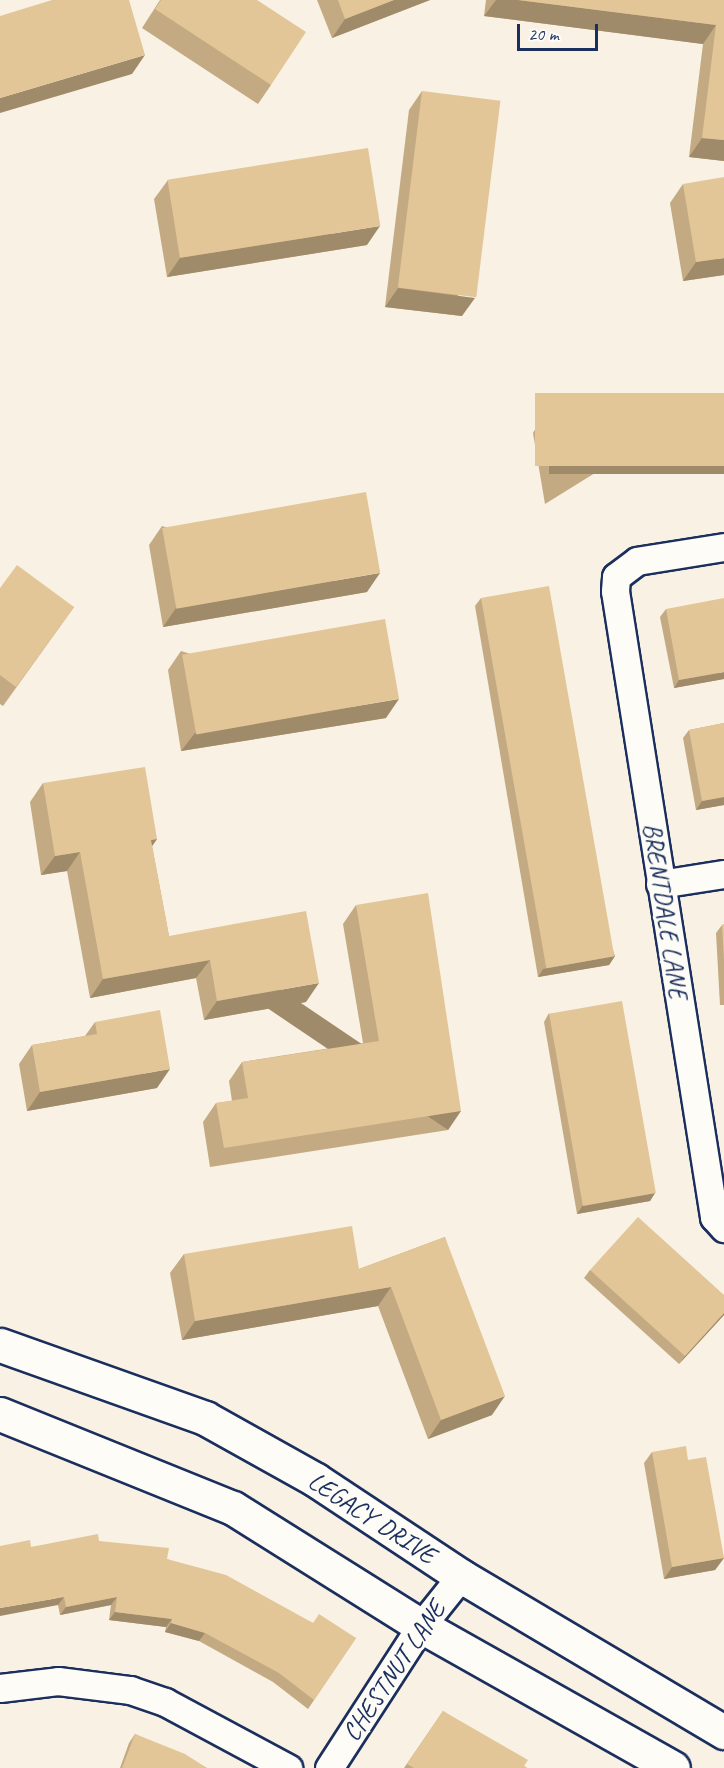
<!DOCTYPE html>
<style>
body{margin:0}
#map{position:relative;width:724px;height:1768px;overflow:hidden;background:#f8f1e4;font-family:Caveat,sans-serif}
div>[style]{position:absolute}
.roads{filter:drop-shadow(2px 0 #1b2f5e) drop-shadow(-2px 0 #1b2f5e) drop-shadow(0 2px #1b2f5e) drop-shadow(0 -2px #1b2f5e)}
.minor>*{height:27px;margin:-13.5px;padding:0 13.5px;transform-origin:13.5px;border-radius:13.5px;background:#fdfcf7}
.major>*{height:33px;margin:-16.5px;padding:0 16.5px;transform-origin:16.5px;border-radius:16.5px;background:#fdfcf7}
.wall>*{inset:0;background:#c3aa82}
.shaded-wall>*{inset:0;background:#9f8b6a;transform-origin:0 0}
.building>*{inset:0;background:#e3c697;transform-origin:0 0}
span{translate:-50% -50%;white-space:nowrap;text-align:center;line-height:1.15;-webkit-text-stroke:6px #fdfcf7;paint-order:stroke}
.street-label{font-size:26px;color:#1b2f5e}
.scale{position:absolute;left:517px;top:24px;width:81px;height:27px;box-sizing:border-box;border:3px solid #1b2f5e;border-top:0;padding-left:8px;font-size:18px;line-height:21px;white-space:nowrap;color:#1b2f5e;-webkit-text-stroke:4px #fdfcf7;paint-order:stroke}
</style>
<div id="map">
<div class="roads">
<div class="minor">
<div style="left:724px;top:547px;width:88px;rotate:170.9deg"></div>
<div style="left:637px;top:561px;width:26px;rotate:143deg"></div>
<div style="left:616px;top:577px;width:14px;rotate:94deg"></div>
<div style="left:615px;top:591px;width:634px;rotate:81.01deg"></div>
<div style="left:714px;top:1217px;width:15px;rotate:48deg"></div>
<div style="left:660px;top:884px;width:65px;rotate:-8.9deg"></div>
<div style="left:0;top:1688px;width:58px;rotate:-6.9deg"></div>
<div style="left:58px;top:1681px;width:73px;rotate:7.1deg"></div>
<div style="left:130px;top:1690px;width:37px;rotate:19deg"></div>
<div style="left:165px;top:1702px;width:140px;rotate:28.2deg"></div>
<div style="left:329px;top:1768px;width:169px;rotate:-57.1deg"></div>
<div style="left:421px;top:1626px;width:64px;rotate:-51.3deg"></div>
</div>
<div class="major">
<div style="left:0;top:1345px;width:218px;rotate:19.6deg"></div>
<div style="left:205px;top:1418px;width:127px;rotate:29.2deg"></div>
<div style="left:316px;top:1480px;width:174px;rotate:33.5deg"></div>
<div style="left:461px;top:1576px;width:306px;rotate:30.7deg"></div>
<div style="left:0;top:1414px;width:251px;rotate:22deg"></div>
<div style="left:233px;top:1508px;width:222px;rotate:32.1deg"></div>
<div style="left:421px;top:1626px;width:289px;rotate:29.4deg"></div>
</div>
</div>
<div class="wall">
<div style="clip-path:polygon(160px 0,257px 0,271px 85px,258px 104px,142px 28px)"></div>
<div style="clip-path:polygon(317px 0,430px 0,332px 38px)"></div>
<div style="clip-path:polygon(486px 0,724px 0,724px 161px,689px 157px,703px 44px,484px 16px)"></div>
<div style="clip-path:polygon(422px 91px,462px 316px,385px 307px,409px 110px)"></div>
<div style="clip-path:polygon(168px 180px,367px 245px,167px 277px,154px 199px)"></div>
<div style="clip-path:polygon(683px 184px,724px 275px,683px 281px,670px 203px)"></div>
<div style="clip-path:polygon(724px 393px,545px 504px,533px 433px,538px 424px)"></div>
<div style="clip-path:polygon(162px 526px,367px 592px,163px 627px,149px 545px)"></div>
<div style="clip-path:polygon(0 588px,74px 607px,3px 706px,0 704px)"></div>
<div style="clip-path:polygon(481px 598px,615px 956px,609px 965px,538px 977px,475px 606px)"></div>
<div style="clip-path:polygon(666px 609px,724px 679px,674px 688px,660px 617px)"></div>
<div style="clip-path:polygon(181px 651px,386px 718px,181px 751px,168px 670px)"></div>
<div style="clip-path:polygon(724px 723px,724px 805px,696px 810px,683px 738px,689px 730px)"></div>
<div style="clip-path:polygon(43px 783px,157px 839px,152px 846px,169px 936px,306px 1002px,204px 1020px,196px 978px,90px 998px,67px 871px,41px 875px,30px 802px)"></div>
<div style="clip-path:polygon(356px 905px,448px 1130px,210px 1167px,203px 1122px,216px 1103px,232px 1101px,229px 1081px,242px 1062px,363px 1043px,343px 924px)"></div>
<div style="clip-path:polygon(724px 924px,724px 1005px,720px 1005px,716px 933px,722px 925px)"></div>
<div style="clip-path:polygon(549px 1013px,655px 1193px,650px 1201px,577px 1214px,544px 1022px)"></div>
<div style="clip-path:polygon(95px 1022px,157px 1088px,27px 1111px,19px 1064px,32px 1045px,85px 1036px)"></div>
<div style="clip-path:polygon(445px 1237px,492px 1415px,428px 1439px,378px 1306px,182px 1340px,170px 1273px,184px 1254px,359px 1269px)"></div>
<div style="clip-path:polygon(590px 1270px,724px 1295px,724px 1315px,679px 1364px,584px 1278px)"></div>
<div style="clip-path:polygon(652px 1452px,688px 1460px,724px 1558px,715px 1570px,664px 1579px,644px 1463px)"></div>
<div style="clip-path:polygon(99px 1541px,167px 1559px,313px 1623px,356px 1638px,308px 1709px,273px 1682px,199px 1641px,165px 1632px,166px 1627px,109px 1620px,111px 1605px,60px 1615px,58px 1605px,31px 1547px)"></div>
<div style="clip-path:polygon(443px 1711px,524px 1766px,527px 1768px,404px 1768px)"></div>
<div style="clip-path:polygon(135px 1734px,207px 1768px,120px 1768px,129px 1743px)"></div>
</div>
<div class="shaded-wall">
<div style="clip-path:polygon(394px 0,430px 0,332px 38px,345px 19px)"></div>
<div style="clip-path:polygon(496px 0,518px 0,716px 25px,703px 44px,484px 16px)"></div>
<div style="clip-path:polygon(145px 55px,132px 74px,0 113px,0 98px)"></div>
<div style="clip-path:polygon(702px 138px,724px 140px,724px 161px,689px 157px)"></div>
<div style="clip-path:polygon(380px 226px,367px 245px,167px 277px,180px 258px)"></div>
<div style="clip-path:polygon(724px 258px,724px 275px,683px 281px,696px 262px)"></div>
<div style="clip-path:polygon(398px 288px,475px 298px,462px 316px,385px 307px)"></div>
<div style="left:724px;top:466px;width:8px;height:175px;rotate:90deg"></div>
<div style="clip-path:polygon(380px 573px,367px 592px,163px 627px,176px 608px)"></div>
<div style="clip-path:polygon(724px 672px,724px 679px,674px 688px,679px 680px)"></div>
<div style="clip-path:polygon(399px 699px,386px 718px,181px 751px,195px 733px)"></div>
<div style="clip-path:polygon(724px 797px,724px 805px,696px 810px,702px 801px)"></div>
<div style="clip-path:polygon(157px 839px,144px 858px,151px 840px)"></div>
<div style="clip-path:polygon(80px 852px,67px 871px,41px 875px,55px 856px)"></div>
<div style="clip-path:polygon(615px 956px,609px 965px,538px 977px,543px 969px)"></div>
<div style="clip-path:polygon(210px 960px,196px 978px,90px 998px,103px 979px)"></div>
<div style="clip-path:polygon(319px 983px,306px 1002px,204px 1020px,217px 1001px)"></div>
<div style="clip-path:polygon(170px 1069px,157px 1088px,27px 1111px,40px 1092px)"></div>
<div style="left:461px;top:1111px;width:23px;height:240px;rotate:124deg"></div>
<div style="clip-path:polygon(655px 1193px,650px 1201px,577px 1214px,583px 1205px)"></div>
<div style="clip-path:polygon(391px 1287px,378px 1306px,182px 1340px,195px 1321px)"></div>
<div style="clip-path:polygon(724px 1313px,724px 1315px,679px 1364px,685px 1356px)"></div>
<div style="clip-path:polygon(505px 1396px,492px 1415px,428px 1439px,441px 1420px)"></div>
<div style="clip-path:polygon(724px 1558px,715px 1570px,664px 1579px,672px 1567px)"></div>
<div style="clip-path:polygon(64px 1597px,58px 1605px,0 1616px,0 1608px)"></div>
<div style="clip-path:polygon(117px 1597px,111px 1605px,60px 1615px,66px 1607px)"></div>
<div style="clip-path:polygon(115px 1612px,172px 1619px,166px 1627px,109px 1620px)"></div>
<div style="clip-path:polygon(171px 1623px,205px 1633px,199px 1641px,165px 1632px)"></div>
</div>
<div class="building">
<div style="clip-path:polygon(52px 0,129px 0,145px 55px,0 98px,0 16px)"></div>
<div style="clip-path:polygon(161px 0,257px 0,306px 32px,271px 85px,155px 9px)"></div>
<div style="clip-path:polygon(338px 0,394px 0,345px 19px)"></div>
<div style="clip-path:polygon(518px 0,724px 0,724px 140px,702px 138px,716px 25px)"></div>
<div style="left:422px;top:91px;width:79px;height:198px;rotate:7deg"></div>
<div style="left:368px;top:148px;width:79px;height:203px;rotate:81deg"></div>
<div style="clip-path:polygon(724px 177px,724px 258px,696px 262px,683px 184px)"></div>
<div style="left:724px;top:393px;width:73px;height:189px;rotate:90deg"></div>
<div style="left:366px;top:492px;width:82px;height:207px;rotate:80deg"></div>
<div style="clip-path:polygon(17px 565px,74px 607px,16px 687px,0 675px,0 588px)"></div>
<div style="left:549px;top:586px;width:376px;height:69px;rotate:80deg"></div>
<div style="clip-path:polygon(724px 598px,724px 672px,679px 680px,666px 609px)"></div>
<div style="left:385px;top:619px;width:81px;height:206px;rotate:80deg"></div>
<div style="clip-path:polygon(724px 723px,724px 797px,702px 801px,689px 730px)"></div>
<div style="clip-path:polygon(145px 767px,157px 839px,151px 840px,169px 936px,306px 911px,319px 983px,217px 1001px,210px 960px,103px 979px,80px 852px,55px 856px,43px 783px)"></div>
<div style="clip-path:polygon(428px 893px,461px 1111px,224px 1148px,216px 1103px,248px 1098px,242px 1062px,379px 1041px,356px 905px)"></div>
<div style="clip-path:polygon(724px 924px,724px 961px,722px 925px)"></div>
<div style="left:622px;top:1001px;width:195px;height:74px;rotate:80deg"></div>
<div style="clip-path:polygon(160px 1010px,170px 1069px,40px 1092px,32px 1045px,97px 1034px,95px 1022px)"></div>
<div style="clip-path:polygon(638px 1217px,724px 1295px,724px 1313px,685px 1356px,590px 1270px)"></div>
<div style="clip-path:polygon(352px 1226px,359px 1269px,445px 1237px,505px 1396px,441px 1420px,391px 1287px,195px 1321px,184px 1254px)"></div>
<div style="clip-path:polygon(686px 1446px,688px 1460px,706px 1457px,724px 1558px,672px 1567px,652px 1452px)"></div>
<div style="clip-path:polygon(98px 1534px,99px 1541px,169px 1548px,167px 1559px,226px 1575px,313px 1623px,319px 1614px,356px 1638px,314px 1700px,279px 1673px,205px 1633px,171px 1623px,172px 1619px,115px 1612px,117px 1597px,66px 1607px,64px 1597px,0 1608px,0 1546px,30px 1540px,31px 1547px)"></div>
<div style="clip-path:polygon(443px 1711px,528px 1760px,524px 1766px,527px 1768px,414px 1768px,407px 1764px)"></div>
<div style="clip-path:polygon(135px 1734px,185px 1754px,207px 1768px,122px 1768px)"></div>
</div>
<div class="street-label">
<span style="left:665px;top:911px;rotate:81deg">BRENTDALE LANE</span>
<span style="left:372px;top:1518px;rotate:33deg">LEGACY DRIVE</span>
<span style="left:394px;top:1671px;rotate:-56deg">CHESTNUT LANE</span>
</div>
<div class="scale">20 m</div>
</div>
